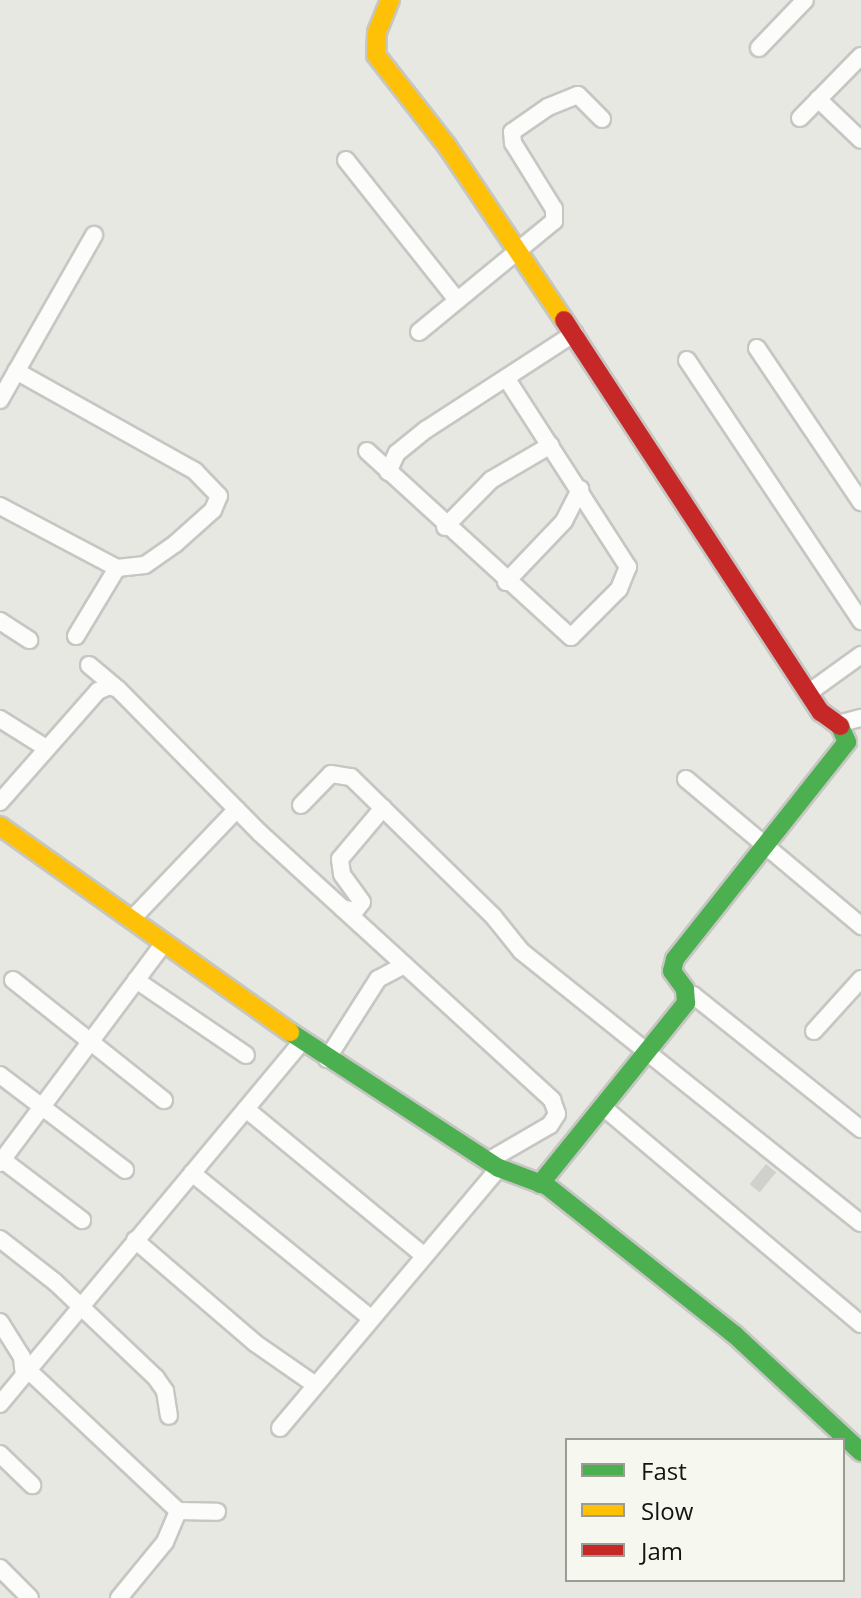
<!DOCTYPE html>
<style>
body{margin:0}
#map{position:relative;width:861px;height:1598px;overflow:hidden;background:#e8e8e3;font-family:"Open Sans",sans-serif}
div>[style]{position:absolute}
.building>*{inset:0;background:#d0d0cc;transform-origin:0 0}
.roads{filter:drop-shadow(2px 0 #c6c6c3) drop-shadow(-2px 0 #c6c6c3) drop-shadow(0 2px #c6c6c3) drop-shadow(0 -2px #c6c6c3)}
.street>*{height:16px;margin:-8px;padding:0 8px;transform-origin:8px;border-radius:8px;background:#fcfcfb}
.fast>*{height:18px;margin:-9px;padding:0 9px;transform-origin:9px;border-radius:9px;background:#4caf50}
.slow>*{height:18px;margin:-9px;padding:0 9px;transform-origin:9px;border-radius:9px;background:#ffc107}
.jam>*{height:18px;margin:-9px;padding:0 9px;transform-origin:9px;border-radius:9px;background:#c62828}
span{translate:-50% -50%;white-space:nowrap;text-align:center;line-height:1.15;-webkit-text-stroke:7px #f6f7ef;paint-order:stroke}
.legend{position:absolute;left:565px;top:1438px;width:280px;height:144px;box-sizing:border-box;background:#f6f7ef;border:2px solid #9c9c96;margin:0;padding:10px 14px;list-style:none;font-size:24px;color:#141411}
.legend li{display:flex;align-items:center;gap:16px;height:40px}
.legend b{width:40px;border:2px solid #9c9c96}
</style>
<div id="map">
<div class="building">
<div style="left:766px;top:1164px;width:13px;height:26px;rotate:39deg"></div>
</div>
<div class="roads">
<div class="street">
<div style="left:759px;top:48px;width:66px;rotate:-46.2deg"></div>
<div style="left:818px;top:99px;width:59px;rotate:43.6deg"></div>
<div style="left:800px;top:118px;width:87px;rotate:-45.5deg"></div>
<div style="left:346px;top:160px;width:179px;rotate:51.6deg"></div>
<div style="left:419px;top:332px;width:175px;rotate:-39.4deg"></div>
<div style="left:554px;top:221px;width:12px;rotate:-90deg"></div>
<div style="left:554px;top:209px;width:78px;rotate:-121.8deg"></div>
<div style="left:513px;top:143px;width:11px;rotate:-95deg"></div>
<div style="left:512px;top:132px;width:44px;rotate:-34.8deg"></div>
<div style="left:548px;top:107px;width:32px;rotate:-22deg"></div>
<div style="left:578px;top:95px;width:34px;rotate:45deg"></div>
<div style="left:757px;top:348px;width:186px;rotate:56deg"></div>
<div style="left:687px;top:360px;width:314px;rotate:56.3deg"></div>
<div style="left:0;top:400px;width:190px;rotate:-60.3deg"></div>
<div style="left:367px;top:451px;width:276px;rotate:42.4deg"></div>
<div style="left:571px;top:637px;width:68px;rotate:-45deg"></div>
<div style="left:619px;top:589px;width:24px;rotate:-68deg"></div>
<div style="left:628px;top:567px;width:225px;rotate:-122.8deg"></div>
<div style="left:388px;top:472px;width:21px;rotate:-65deg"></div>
<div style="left:397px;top:453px;width:38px;rotate:-39deg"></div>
<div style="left:427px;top:429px;width:176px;rotate:-33deg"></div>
<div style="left:0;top:506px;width:132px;rotate:27.9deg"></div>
<div style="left:117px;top:568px;width:28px;rotate:-6deg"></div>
<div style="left:145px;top:565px;width:37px;rotate:-35deg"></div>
<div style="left:175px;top:544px;width:51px;rotate:-41.8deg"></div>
<div style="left:213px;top:510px;width:15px;rotate:-67deg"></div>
<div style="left:219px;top:496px;width:35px;rotate:-134deg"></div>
<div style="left:195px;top:471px;width:205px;rotate:-150.8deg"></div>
<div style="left:445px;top:527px;width:66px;rotate:-45.6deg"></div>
<div style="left:491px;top:480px;width:69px;rotate:-30.3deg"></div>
<div style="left:506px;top:582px;width:84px;rotate:-46.4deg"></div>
<div style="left:564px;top:521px;width:36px;rotate:-63deg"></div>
<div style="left:0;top:621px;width:35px;rotate:33deg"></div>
<div style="left:76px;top:636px;width:79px;rotate:-58.9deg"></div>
<div style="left:89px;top:665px;width:35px;rotate:40deg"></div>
<div style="left:811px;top:691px;width:62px;rotate:-35.8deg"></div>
<div style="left:0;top:719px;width:54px;rotate:32.2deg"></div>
<div style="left:838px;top:724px;width:24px;rotate:-15deg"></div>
<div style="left:686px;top:779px;width:229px;rotate:40deg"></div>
<div style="left:0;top:802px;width:148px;rotate:-48.6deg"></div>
<div style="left:98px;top:691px;width:12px;rotate:-24deg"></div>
<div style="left:109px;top:686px;width:9px;rotate:18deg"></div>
<div style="left:118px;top:689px;width:202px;rotate:45.4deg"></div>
<div style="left:260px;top:833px;width:396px;rotate:42.4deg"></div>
<div style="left:552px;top:1100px;width:15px;rotate:70deg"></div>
<div style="left:557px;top:1114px;width:13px;rotate:122deg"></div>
<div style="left:550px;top:1125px;width:72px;rotate:149.9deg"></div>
<div style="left:301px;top:805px;width:43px;rotate:-45.9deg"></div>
<div style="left:331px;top:774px;width:20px;rotate:9deg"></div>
<div style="left:351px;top:777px;width:199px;rotate:44.4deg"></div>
<div style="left:493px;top:916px;width:45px;rotate:51.3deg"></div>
<div style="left:521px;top:951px;width:435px;rotate:38.7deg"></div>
<div style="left:342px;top:908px;width:13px;rotate:13deg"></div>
<div style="left:355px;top:911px;width:11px;rotate:-52deg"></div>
<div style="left:362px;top:902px;width:34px;rotate:-126deg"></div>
<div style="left:342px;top:874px;width:15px;rotate:-98deg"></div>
<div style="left:340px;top:859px;width:67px;rotate:-49.9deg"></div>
<div style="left:131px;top:920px;width:153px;rotate:-46.3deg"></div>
<div style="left:13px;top:980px;width:193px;rotate:38.5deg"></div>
<div style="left:136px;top:980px;width:133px;rotate:34.3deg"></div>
<div style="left:687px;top:995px;width:6px"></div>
<div style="left:693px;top:995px;width:215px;rotate:38.6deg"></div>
<div style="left:814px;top:1031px;width:70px;rotate:-47.9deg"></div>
<div style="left:327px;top:1059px;width:95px;rotate:-57.5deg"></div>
<div style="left:378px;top:979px;width:30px;rotate:-28deg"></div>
<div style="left:0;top:1075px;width:157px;rotate:37.2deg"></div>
<div style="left:603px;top:1107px;width:337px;rotate:40.1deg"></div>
<div style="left:246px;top:1109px;width:229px;rotate:39.5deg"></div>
<div style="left:0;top:1158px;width:103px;rotate:37.1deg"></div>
<div style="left:0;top:1163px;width:273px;rotate:-53.3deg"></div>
<div style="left:192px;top:1173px;width:228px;rotate:39.1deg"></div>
<div style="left:0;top:1239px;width:70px;rotate:38deg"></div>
<div style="left:55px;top:1282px;width:139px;rotate:43.5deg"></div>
<div style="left:156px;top:1378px;width:16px;rotate:55deg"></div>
<div style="left:165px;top:1391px;width:25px;rotate:81deg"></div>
<div style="left:135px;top:1240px;width:158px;rotate:40.6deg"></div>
<div style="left:255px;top:1343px;width:72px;rotate:34.8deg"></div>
<div style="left:0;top:1322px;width:41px;rotate:57.8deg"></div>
<div style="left:22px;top:1357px;width:18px;rotate:84deg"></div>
<div style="left:28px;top:1370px;width:206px;rotate:43.2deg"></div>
<div style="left:178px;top:1511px;width:39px;rotate:1deg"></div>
<div style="left:0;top:1404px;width:471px;rotate:-50.2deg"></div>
<div style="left:280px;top:1428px;width:340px;rotate:-49.9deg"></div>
<div style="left:0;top:1454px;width:45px;rotate:44.1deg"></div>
<div style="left:0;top:1568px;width:42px;rotate:45deg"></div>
<div style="left:119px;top:1598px;width:72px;rotate:-50.6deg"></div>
<div style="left:165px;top:1542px;width:34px;rotate:-67deg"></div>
</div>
<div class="fast">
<div style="left:290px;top:1032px;width:249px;rotate:33.1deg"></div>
<div style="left:499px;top:1168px;width:51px;rotate:20.6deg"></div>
<div style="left:547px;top:1186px;width:240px;rotate:38.4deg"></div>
<div style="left:735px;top:1335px;width:172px;rotate:42.9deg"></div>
<div style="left:540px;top:1184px;width:233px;rotate:-51.1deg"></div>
<div style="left:686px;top:1003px;width:14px;rotate:-94deg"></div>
<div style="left:685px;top:989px;width:22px;rotate:-126deg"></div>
<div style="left:672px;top:971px;width:12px;rotate:-76deg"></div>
<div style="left:675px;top:959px;width:277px;rotate:-51.6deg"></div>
<div style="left:847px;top:742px;width:17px;rotate:-114deg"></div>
</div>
<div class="slow">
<div style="left:390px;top:0;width:35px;rotate:112deg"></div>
<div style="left:377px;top:32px;width:23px;rotate:92deg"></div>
<div style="left:376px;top:55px;width:115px;rotate:52deg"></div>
<div style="left:447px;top:146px;width:210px;rotate:56.1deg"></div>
<div style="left:0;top:826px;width:356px;rotate:35.4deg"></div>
</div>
<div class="jam">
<div style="left:564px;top:320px;width:469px;rotate:56.8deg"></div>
<div style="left:821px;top:712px;width:24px;rotate:36deg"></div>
</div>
</div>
<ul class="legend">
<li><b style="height:10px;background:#4caf50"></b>Fast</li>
<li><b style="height:10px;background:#ffc107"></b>Slow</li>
<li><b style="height:10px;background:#c62828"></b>Jam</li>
</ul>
</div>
